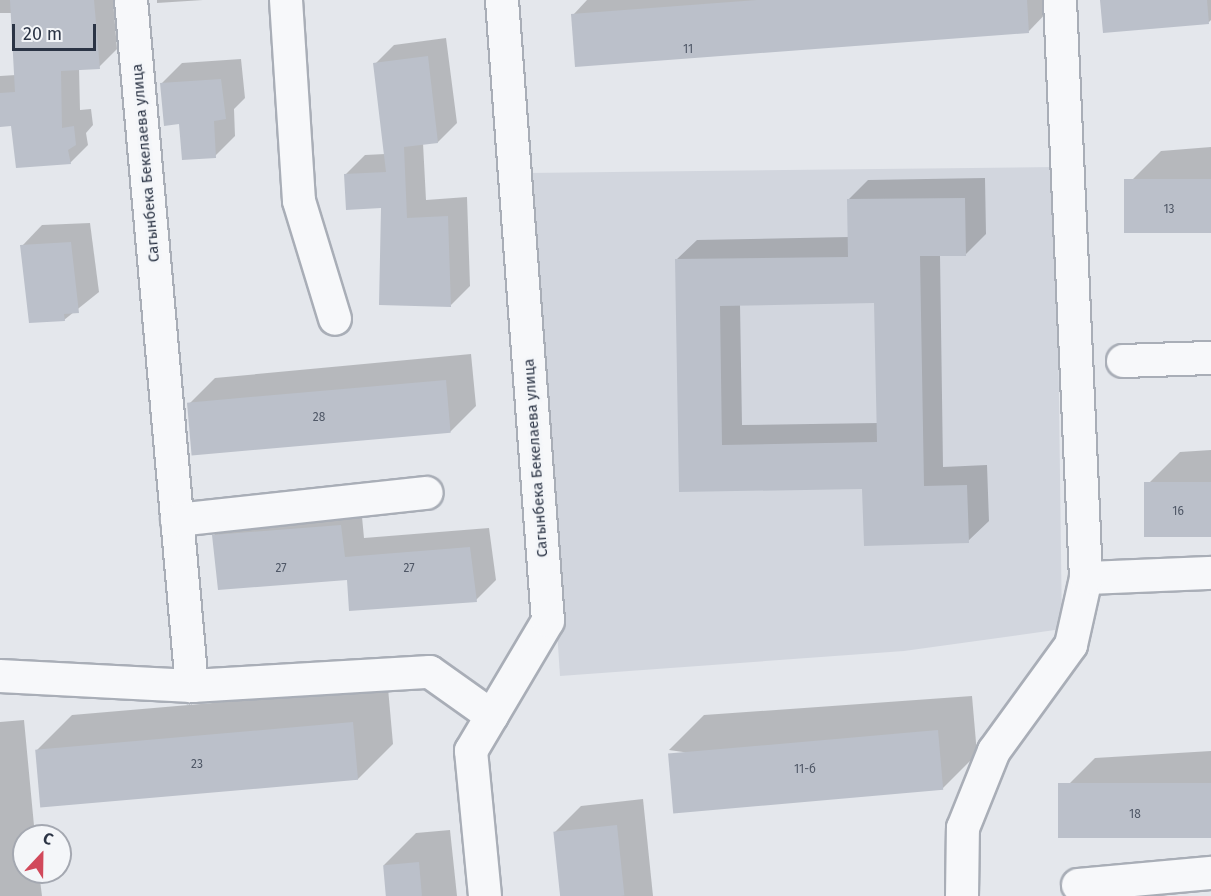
<!DOCTYPE html>
<meta charset="utf-8">
<style>
body{margin:0}
#map{position:relative;width:1211px;height:896px;overflow:hidden;background:#e4e7ec;font-family:"Fira Sans",sans-serif}
div>[style]{position:absolute}
.built>*{inset:0;background:#d2d6de}
.shadow>*{inset:0;background:#0003}
.building>*{inset:0;background:#bbc0ca;transform-origin:0 0}
.roads{filter:drop-shadow(2px 0 #a9aeb7) drop-shadow(-2px 0 #a9aeb7) drop-shadow(0 2px #a9aeb7) drop-shadow(0 -2px #a9aeb7)}
.street>*{height:32px;margin:-16px;padding:0 16px;transform-origin:16px;border-radius:16px;background:#f7f8fa}
span{translate:-50% -50%;white-space:nowrap;text-align:center;line-height:1.15;-webkit-text-stroke:6px #f4f6f9;paint-order:stroke}
.number-label{font-size:12px;color:#4f5766}
.number-label span{-webkit-text-stroke-width:0}
.street-label{font-size:15px;color:#2b3445}
.north{position:absolute;left:12px;top:824px;width:60px;height:60px;box-sizing:border-box;background:#f4f6f9;border:2px solid #a4a8b1;border-radius:50%;rotate:22deg;font-size:16px;font-weight:700;line-height:24px;text-align:center;color:#2b3445}
.north::after{content:'';display:block;margin:auto;width:21px;height:27px;background:#d1495b;clip-path:polygon(50% 0,100% 100%,50% 72%,0 100%)}
.scale{position:absolute;left:12px;top:24px;width:84px;height:27px;box-sizing:border-box;border:3px solid #2b3445;border-top:0;padding-left:8px;font-size:18px;line-height:21px;white-space:nowrap;color:#2b3445;-webkit-text-stroke:4px #f4f6f9;paint-order:stroke}
</style>
<div id="map">
<div class="built">
<div style="clip-path:polygon(1056px 167px,1062px 629px,904px 651px,560px 676px,527px 173px)"></div>
</div>
<div class="shadow">
<div style="clip-path:polygon(0 0,113px 0,117px 49px,99px 67px,79px 68px,80px 110px,91px 109px,93px 125px,86px 133px,88px 145px,70px 163px,13px 125px,0 126px,0 76px,16px 75px,12px 13px,0 13px)"></div>
<div style="clip-path:polygon(157px 0,203px 0,157px 3px)"></div>
<div style="clip-path:polygon(587px 0,1054px 0,1054px 5px,1029px 31px,573px 15px)"></div>
<div style="clip-path:polygon(1102px 0,1211px 0,1211px 20px,1209px 22px)"></div>
<div style="clip-path:polygon(446px 38px,457px 123px,438px 142px,423px 143px,426px 200px,467px 197px,470px 286px,451px 305px,383px 206px,346px 174px,365px 155px,385px 154px,375px 64px,394px 45px)"></div>
<div style="clip-path:polygon(241px 59px,245px 98px,234px 109px,235px 136px,215px 156px,161px 84px,182px 63px)"></div>
<div style="clip-path:polygon(1211px 147px,1211px 232px,1126px 186px,1161px 151px)"></div>
<div style="clip-path:polygon(evenodd,985px 178px,986px 234px,966px 254px,940px 255px,943px 467px,987px 465px,989px 521px,968px 541px,864px 488px,680px 490px,676px 260px,697px 240px,849px 237px,848px 200px,868px 180px,985px 178px,876px 302px,878px 423px,742px 425px,740px 304px,876px 302px)"></div>
<div style="clip-path:polygon(90px 223px,99px 292px,64px 320px,22px 246px,42px 225px)"></div>
<div style="clip-path:polygon(471px 354px,476px 406px,450px 432px,189px 404px,215px 378px)"></div>
<div style="clip-path:polygon(1211px 450px,1211px 536px,1145px 487px,1180px 452px)"></div>
<div style="clip-path:polygon(361px 506px,364px 538px,489px 528px,496px 580px,476px 600px,348px 578px,214px 535px,234px 515px)"></div>
<div style="clip-path:polygon(388px 688px,393px 744px,358px 779px,37px 750px,72px 715px)"></div>
<div style="clip-path:polygon(972px 696px,977px 754px,942px 789px,669px 750px,704px 715px)"></div>
<div style="clip-path:polygon(24px 720px,35px 836px,24px 836px,24px 872px,39px 872px,42px 896px,0 896px,0 722px)"></div>
<div style="clip-path:polygon(1211px 751px,1211px 836px,1060px 793px,1095px 758px)"></div>
<div style="clip-path:polygon(643px 799px,653px 896px,562px 896px,555px 832px,581px 806px)"></div>
<div style="clip-path:polygon(450px 830px,457px 896px,389px 896px,384px 865px,416px 833px)"></div>
</div>
<div class="building">
<div style="clip-path:polygon(10px 0,94px 0,100px 69px,61px 71px,62px 128px,74px 126px,76px 145px,68px 150px,71px 164px,16px 168px,11px 126px,0 127px,0 93px,15px 92px)"></div>
<div style="clip-path:polygon(757px 0,1027px 0,1029px 33px,575px 67px,571px 14px)"></div>
<div style="clip-path:polygon(1100px 0,1207px 0,1209px 24px,1103px 33px)"></div>
<div style="clip-path:polygon(428px 56px,438px 143px,404px 147px,407px 218px,448px 216px,451px 307px,379px 305px,381px 208px,346px 210px,344px 174px,386px 172px,373px 63px)"></div>
<div style="clip-path:polygon(221px 79px,226px 119px,214px 121px,216px 158px,182px 160px,179px 124px,164px 126px,160px 83px)"></div>
<div style="left:1211px;top:179px;width:54px;height:87px;rotate:90deg"></div>
<div style="clip-path:polygon(evenodd,965px 198px,966px 256px,920px 256px,924px 486px,967px 485px,969px 543px,864px 546px,862px 489px,679px 492px,675px 259px,848px 257px,847px 199px,965px 198px,874px 303px,877px 442px,722px 445px,720px 306px,874px 303px)"></div>
<div style="clip-path:polygon(71px 242px,79px 313px,64px 314px,65px 321px,29px 323px,20px 245px)"></div>
<div style="left:446px;top:380px;width:53px;height:260px;rotate:85deg"></div>
<div style="left:1211px;top:482px;width:55px;height:67px;rotate:90deg"></div>
<div style="clip-path:polygon(341px 525px,345px 557px,470px 547px,477px 602px,349px 611px,347px 580px,218px 590px,212px 535px)"></div>
<div style="left:353px;top:722px;width:58px;height:319px;rotate:85deg"></div>
<div style="left:938px;top:730px;width:60px;height:271px;rotate:85deg"></div>
<div style="left:1211px;top:783px;width:55px;height:153px;rotate:90deg"></div>
<div style="left:617px;top:825px;width:71px;height:64px;rotate:84deg"></div>
<div style="left:419px;top:862px;width:34px;height:36px;rotate:85deg"></div>
</div>
<div class="roads">
<div class="street">
<div style="left:131px;top:0;width:689px;rotate:84.92deg"></div>
<div style="left:286px;top:0;width:201px;rotate:86.3deg"></div>
<div style="left:299px;top:201px;width:123px;rotate:73deg"></div>
<div style="left:1123px;top:361px;width:88px;rotate:-2deg"></div>
<div style="left:177px;top:520px;width:251px;rotate:-6.2deg"></div>
<div style="left:1086px;top:578px;width:125px;rotate:-2.3deg"></div>
<div style="left:0;top:676px;width:192px;rotate:3deg"></div>
<div style="left:192px;top:686px;width:238px;rotate:-3.4deg"></div>
<div style="left:430px;top:672px;width:76px;rotate:35.4deg"></div>
<div style="left:1078px;top:885px;width:134px;rotate:-5.2deg"></div>
<div style="left:485px;top:896px;width:146px;rotate:-95.5deg"></div>
<div style="left:471px;top:751px;width:151px;rotate:-59.4deg"></div>
<div style="left:548px;top:621px;width:623px;rotate:-94.24deg"></div>
<div style="left:962px;top:896px;width:68px;rotate:-89.2deg"></div>
<div style="left:963px;top:828px;width:83px;rotate:-68.1deg"></div>
<div style="left:994px;top:751px;width:131px;rotate:-54deg"></div>
<div style="left:1071px;top:645px;width:69px;rotate:-77.4deg"></div>
<div style="left:1086px;top:578px;width:579px;rotate:-92.58deg"></div>
</div>
</div>
<div class="number-label">
<span style="left:688px;top:50px">11</span>
<span style="left:1169px;top:210px">13</span>
<span style="left:319px;top:418px">28</span>
<span style="left:1178px;top:512px">16</span>
<span style="left:281px;top:569px">27</span>
<span style="left:409px;top:569px">27</span>
<span style="left:197px;top:765px">23</span>
<span style="left:805px;top:770px">11-б</span>
<span style="left:1135px;top:815px">18</span>
</div>
<div class="street-label">
<span style="left:146px;top:163px;rotate:-95deg">Сагынбека Бекелаева улица</span>
<span style="left:536px;top:458px;rotate:-94deg">Сагынбека Бекелаева улица</span>
</div>
<div class="north">С</div>
<div class="scale">20 m</div>
</div>
